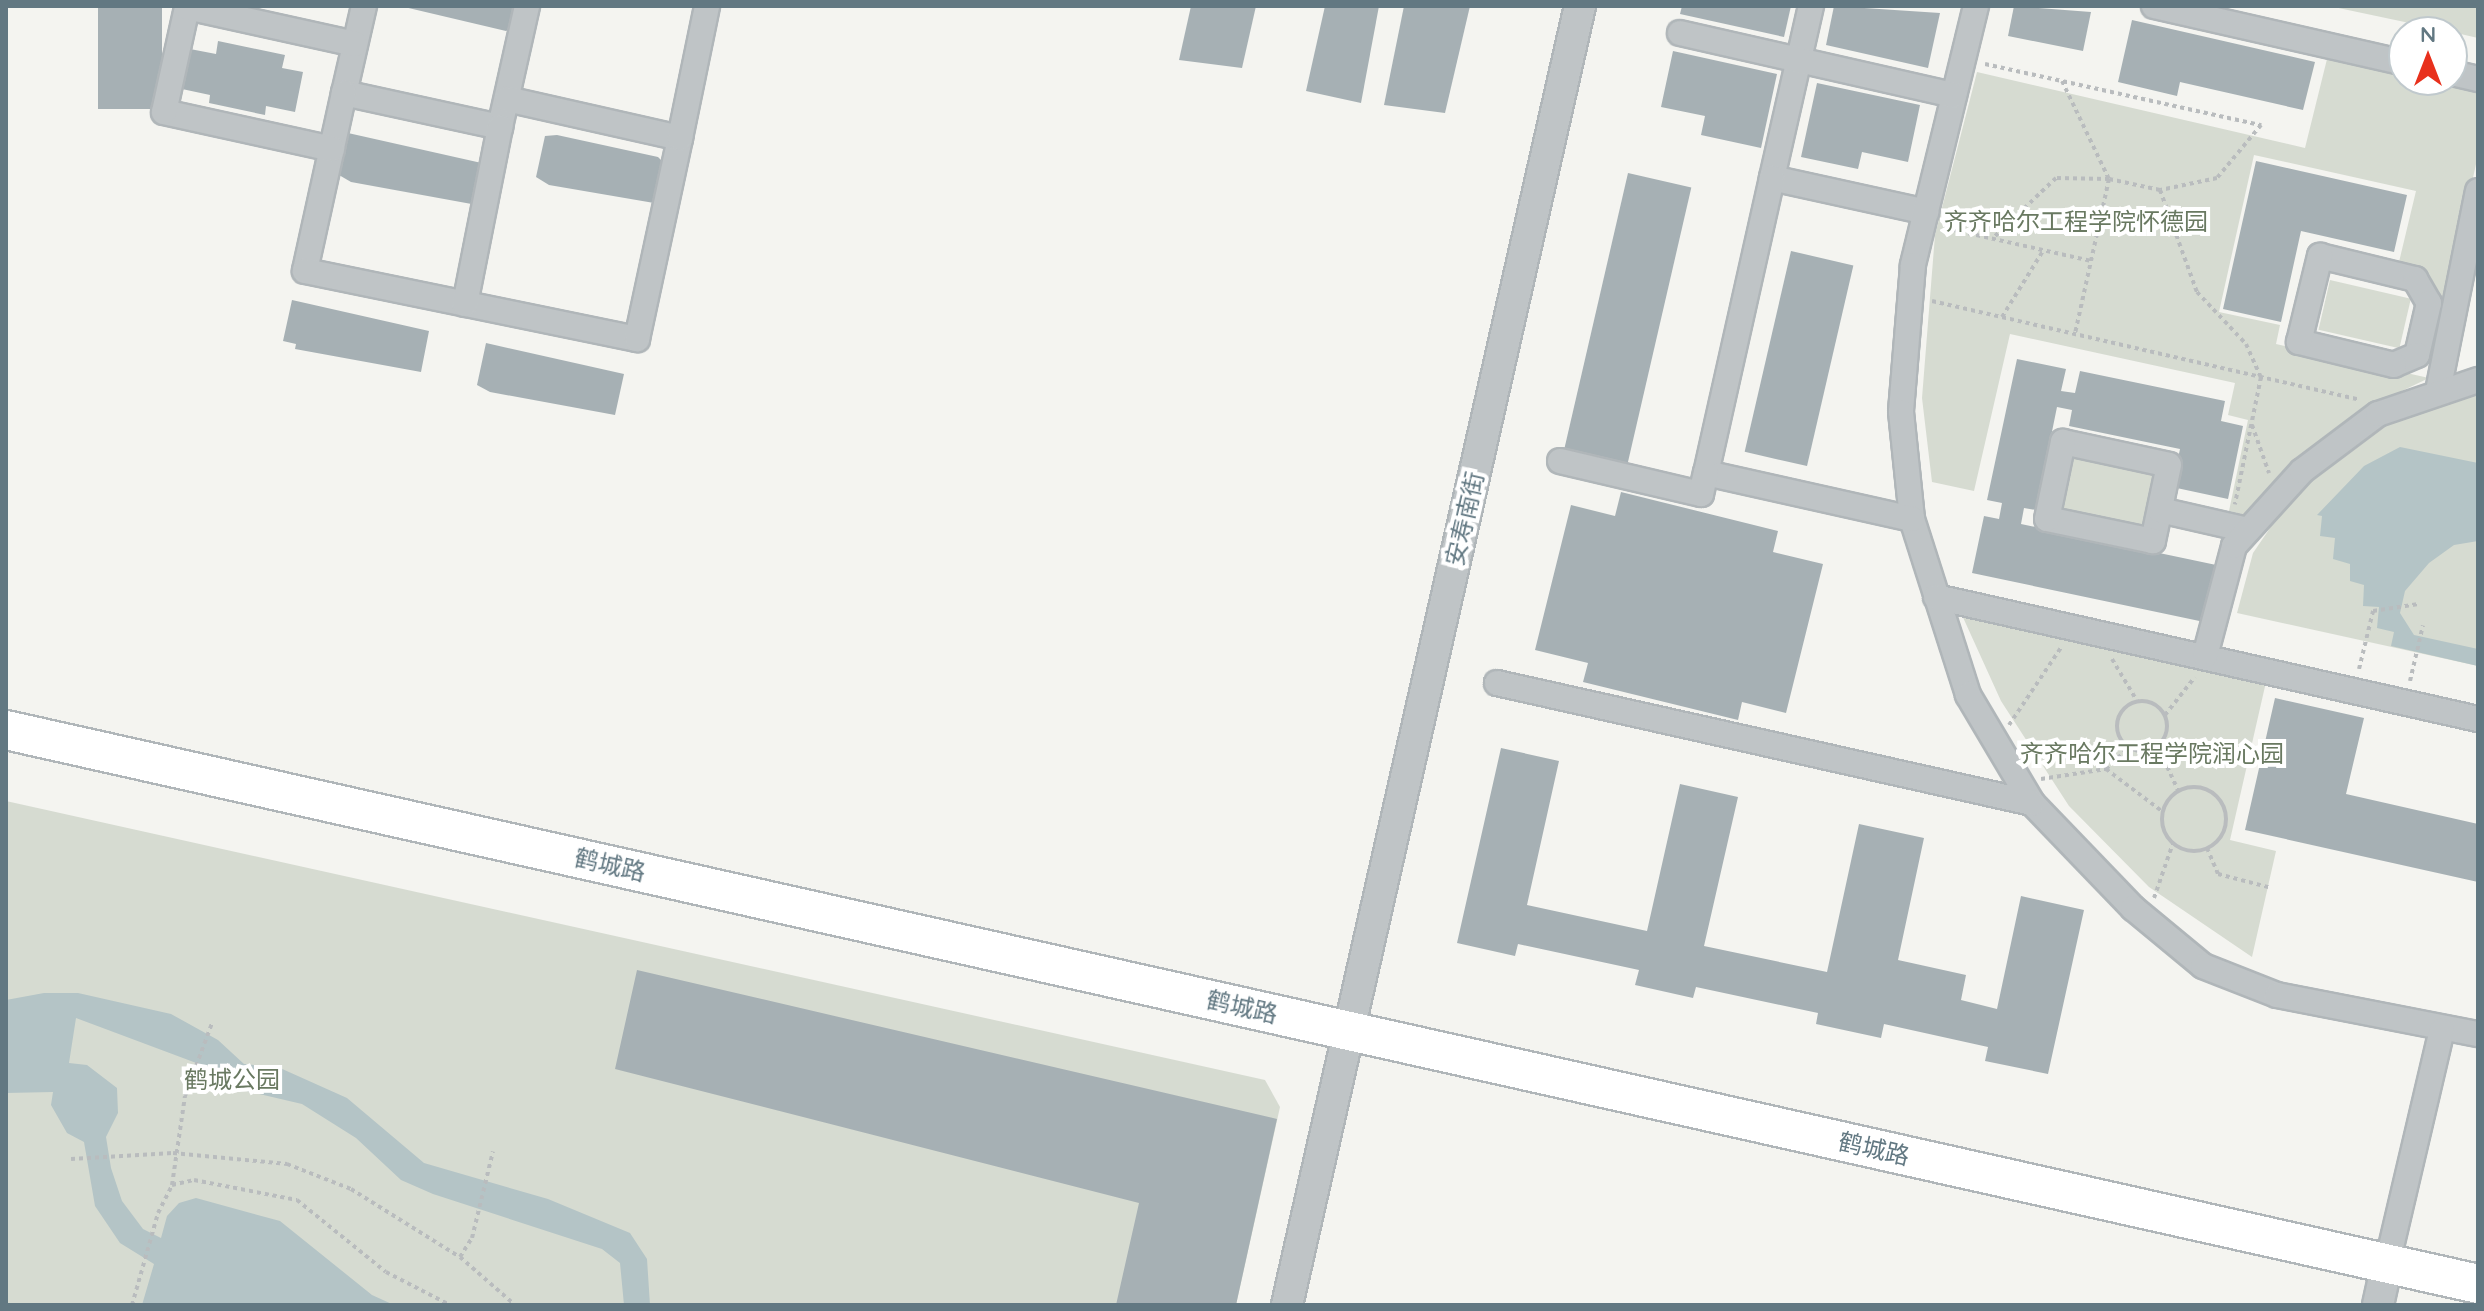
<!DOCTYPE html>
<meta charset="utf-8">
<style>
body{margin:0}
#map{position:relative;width:2484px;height:1311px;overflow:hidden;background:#f4f4f0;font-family:Quicksand,"Noto Sans SC",sans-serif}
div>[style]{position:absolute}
.green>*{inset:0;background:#d6dbd1;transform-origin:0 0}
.water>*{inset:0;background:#b4c4c6}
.building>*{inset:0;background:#a6b0b4;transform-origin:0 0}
.path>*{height:4px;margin-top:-2px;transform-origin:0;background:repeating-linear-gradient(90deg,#b9bcbe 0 4px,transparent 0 8px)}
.path>.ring{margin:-2px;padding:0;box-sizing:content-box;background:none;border:4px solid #b9bcbe;border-radius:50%}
.roads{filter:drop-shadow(2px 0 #b0b6b9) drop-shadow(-2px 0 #b0b6b9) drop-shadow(0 2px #b0b6b9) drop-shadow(0 -2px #b0b6b9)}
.minor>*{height:24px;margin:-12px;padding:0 12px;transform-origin:12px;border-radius:12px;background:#bfc4c6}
.tertiary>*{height:30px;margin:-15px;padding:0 15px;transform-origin:15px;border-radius:15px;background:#bfc4c6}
.primary>*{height:38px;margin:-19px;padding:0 19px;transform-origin:19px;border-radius:19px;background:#fff}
span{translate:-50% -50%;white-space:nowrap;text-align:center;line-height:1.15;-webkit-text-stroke:8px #fff;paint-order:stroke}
.park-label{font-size:24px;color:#697961}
.street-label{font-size:24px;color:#627882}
.frame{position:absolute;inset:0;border:8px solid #627882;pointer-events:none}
.north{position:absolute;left:2388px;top:16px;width:80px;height:80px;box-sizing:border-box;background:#fff;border:2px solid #c0c9cd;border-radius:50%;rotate:0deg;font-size:22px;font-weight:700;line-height:32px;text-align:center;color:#627882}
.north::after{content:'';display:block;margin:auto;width:28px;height:36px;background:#e8301c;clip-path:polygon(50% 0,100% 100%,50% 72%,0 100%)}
</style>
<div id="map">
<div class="green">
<div style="clip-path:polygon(2329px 6px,2478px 6px,2478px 38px,2452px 32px)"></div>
<div style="clip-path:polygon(2328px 55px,2404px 72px,2404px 80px,2478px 89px,2478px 155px,2444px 310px,2421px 267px,2399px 262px,2416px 191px,2254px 155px,2219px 312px,2280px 325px,2276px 344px,2429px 378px,2362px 410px,2297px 460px,2250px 516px,2229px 511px,2248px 420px,2228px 415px,2235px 383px,2010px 334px,1974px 491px,1932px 482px,1922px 398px,1935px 235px,1977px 72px,2305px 148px)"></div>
<div style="left:2330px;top:280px;width:83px;height:51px;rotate:13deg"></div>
<div style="clip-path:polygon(2478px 392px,2478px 666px,2237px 613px,2253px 553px,2307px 474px,2385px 418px)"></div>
<div style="left:2072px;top:453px;width:87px;height:57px;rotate:11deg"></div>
<div style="clip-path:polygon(1961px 613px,2266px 682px,2230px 840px,2276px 851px,2252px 957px,2149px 887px,2069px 806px,2001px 701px)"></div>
<div style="clip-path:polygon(6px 801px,1265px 1080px,1280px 1107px,1236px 1305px,6px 1305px)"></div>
</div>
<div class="water">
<div style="clip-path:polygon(2400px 447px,2478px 463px,2478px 541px,2454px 545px,2429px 563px,2405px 591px,2400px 613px,2414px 635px,2478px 649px,2478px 666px,2391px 646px,2394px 632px,2377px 628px,2379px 607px,2363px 606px,2364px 585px,2350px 581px,2350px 564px,2333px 559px,2335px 538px,2320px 536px,2322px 516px,2317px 515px,2364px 466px)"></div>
<div style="clip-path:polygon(44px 993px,78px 993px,171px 1014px,218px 1040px,244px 1064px,280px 1068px,347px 1098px,424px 1163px,548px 1199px,630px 1233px,647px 1259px,650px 1305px,624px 1305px,620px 1263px,602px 1249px,433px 1194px,401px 1180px,356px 1138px,302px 1104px,238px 1089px,199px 1064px,76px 1018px,69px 1063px,87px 1065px,117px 1088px,118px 1113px,106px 1137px,111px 1168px,122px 1201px,143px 1229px,161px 1238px,167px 1216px,179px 1203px,196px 1198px,280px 1221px,372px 1295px,394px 1305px,142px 1305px,154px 1264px,120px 1243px,95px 1206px,84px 1142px,67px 1133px,51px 1105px,53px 1092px,6px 1093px,6px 1000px)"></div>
</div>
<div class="building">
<div style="left:98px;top:6px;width:64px;height:103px"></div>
<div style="clip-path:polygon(400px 6px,519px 6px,514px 27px,506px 31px)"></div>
<div style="clip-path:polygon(1191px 6px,1256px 6px,1242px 68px,1179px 60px)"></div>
<div style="clip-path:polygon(1325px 6px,1379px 6px,1361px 103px,1306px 91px)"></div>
<div style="clip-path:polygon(1404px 6px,1470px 6px,1445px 113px,1384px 105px)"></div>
<div style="clip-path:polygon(1682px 6px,1791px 6px,1784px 37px,1680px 14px)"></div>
<div style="clip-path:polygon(1834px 6px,1940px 13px,1928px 68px,1826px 45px)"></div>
<div style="clip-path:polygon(2014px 6px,2091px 12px,2083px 51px,2008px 36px)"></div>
<div style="clip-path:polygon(2132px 20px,2315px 62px,2303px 110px,2180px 82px,2177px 96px,2118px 82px)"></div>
<div style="clip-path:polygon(218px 41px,285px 55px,282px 68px,303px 72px,295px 112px,266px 106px,265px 115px,209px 103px,210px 95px,182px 89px,190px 49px,216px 54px)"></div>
<div style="clip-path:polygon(1673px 51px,1777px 74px,1761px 148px,1701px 135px,1705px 116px,1661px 107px)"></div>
<div style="clip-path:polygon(1817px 83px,1920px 105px,1908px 162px,1862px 152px,1858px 169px,1801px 157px)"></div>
<div style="clip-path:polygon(348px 133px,486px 164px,477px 205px,351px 182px,339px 175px)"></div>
<div style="clip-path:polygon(557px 135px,658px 157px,663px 162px,654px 203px,549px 185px,536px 177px,545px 136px)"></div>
<div style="clip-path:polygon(2256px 161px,2407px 195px,2394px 252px,2301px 231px,2281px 322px,2223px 309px)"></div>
<div style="left:1628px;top:173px;width:65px;height:286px;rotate:13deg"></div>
<div style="left:1791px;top:251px;width:64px;height:206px;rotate:13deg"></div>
<div style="clip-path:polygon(292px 300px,429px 331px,421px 372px,295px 349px,296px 344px,283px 341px)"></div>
<div style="clip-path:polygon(486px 343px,624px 374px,615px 415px,490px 392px,477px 385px)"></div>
<div style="clip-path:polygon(2017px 359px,2066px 369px,2061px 391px,2075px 393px,2080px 371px,2225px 401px,2221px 421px,2243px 426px,2228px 499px,2172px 487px,2180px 449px,2069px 426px,2072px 410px,2057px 407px,2036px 510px,2024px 508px,2021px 524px,2221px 566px,2209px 623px,1972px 573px,1984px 516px,1999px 519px,2002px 503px,1987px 500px)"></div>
<div style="clip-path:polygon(1621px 492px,1778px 531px,1773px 552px,1823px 564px,1786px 713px,1742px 702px,1738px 720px,1583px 682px,1588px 663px,1535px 650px,1571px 505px,1615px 516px)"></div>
<div style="clip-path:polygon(2275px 698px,2364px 718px,2346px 794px,2478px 824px,2478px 882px,2245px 830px)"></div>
<div style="clip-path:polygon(1501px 748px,1559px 761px,1527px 905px,1647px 931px,1680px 784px,1738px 797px,1704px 946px,1827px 972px,1859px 824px,1924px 838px,1898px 960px,1966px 975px,1961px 1000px,1997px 1009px,2021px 896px,2084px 910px,2048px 1074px,1985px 1061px,1988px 1047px,1884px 1024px,1881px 1038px,1816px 1024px,1818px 1013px,1696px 987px,1693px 998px,1635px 985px,1639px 970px,1518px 944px,1515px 956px,1457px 943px)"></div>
<div style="clip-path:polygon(637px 970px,1277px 1119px,1236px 1305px,1116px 1305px,1139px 1203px,615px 1069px)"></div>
</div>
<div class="path">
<div style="left:1985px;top:64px;width:283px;rotate:12.5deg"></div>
<div style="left:2261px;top:125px;width:69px;rotate:129.7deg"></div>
<div style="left:2217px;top:178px;width:58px;rotate:168.1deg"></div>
<div style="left:2160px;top:190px;width:52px;rotate:-167.8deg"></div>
<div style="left:2109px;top:179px;width:53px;rotate:-178.9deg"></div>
<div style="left:2056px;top:178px;width:88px;rotate:136.4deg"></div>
<div style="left:2062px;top:81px;width:109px;rotate:64.4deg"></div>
<div style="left:2109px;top:179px;width:159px;rotate:102.4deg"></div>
<div style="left:2160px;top:190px;width:109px;rotate:70.1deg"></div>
<div style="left:2197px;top:292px;width:71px;rotate:46.7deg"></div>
<div style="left:2246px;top:344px;width:36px;rotate:66deg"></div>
<div style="left:2261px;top:377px;width:130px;rotate:101.6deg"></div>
<div style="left:1945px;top:228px;width:150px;rotate:12.7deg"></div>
<div style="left:1932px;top:301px;width:439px;rotate:13deg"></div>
<div style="left:2002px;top:317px;width:78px;rotate:-58.2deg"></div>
<div style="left:2252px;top:425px;width:51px;rotate:70.5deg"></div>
<div style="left:2112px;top:659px;width:49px;rotate:59.2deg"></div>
<div style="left:2359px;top:669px;width:60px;rotate:-76.4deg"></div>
<div style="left:2373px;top:611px;width:46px;rotate:-8.8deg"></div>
<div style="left:2410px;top:681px;width:57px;rotate:-76.9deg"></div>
<div class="ring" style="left:2117px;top:701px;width:46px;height:46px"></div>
<div style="left:2165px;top:715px;width:48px;rotate:-51.7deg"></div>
<div style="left:2009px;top:725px;width:95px;rotate:-56.1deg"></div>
<div style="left:2157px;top:745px;width:50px;rotate:65deg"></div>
<div style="left:2106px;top:769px;width:71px;rotate:37deg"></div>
<div style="left:2041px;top:779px;width:66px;rotate:-8.7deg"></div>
<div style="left:2106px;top:769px;width:33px;rotate:-43deg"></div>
<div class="ring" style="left:2162px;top:787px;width:60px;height:60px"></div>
<div style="left:2207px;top:848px;width:28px;rotate:67deg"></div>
<div style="left:2218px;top:874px;width:52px;rotate:14.6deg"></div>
<div style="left:2154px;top:898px;width:58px;rotate:-70.9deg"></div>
<div style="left:71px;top:1159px;width:102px;rotate:-3.4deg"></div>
<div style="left:173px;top:1153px;width:115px;rotate:5.5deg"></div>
<div style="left:287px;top:1164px;width:69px;rotate:21.3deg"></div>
<div style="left:351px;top:1189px;width:128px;rotate:32deg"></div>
<div style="left:460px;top:1257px;width:73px;rotate:41.1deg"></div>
<div style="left:172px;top:1185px;width:90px;rotate:-81.7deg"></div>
<div style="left:185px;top:1096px;width:78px;rotate:-69.7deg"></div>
<div style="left:460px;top:1257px;width:22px;rotate:-58deg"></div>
<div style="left:472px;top:1238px;width:89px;rotate:-76.4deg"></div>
<div style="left:132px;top:1305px;width:96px;rotate:-74.2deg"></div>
<div style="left:158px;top:1213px;width:31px;rotate:-63deg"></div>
<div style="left:172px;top:1185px;width:23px;rotate:-13deg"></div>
<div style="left:194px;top:1180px;width:105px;rotate:11deg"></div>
<div style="left:297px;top:1200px;width:114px;rotate:39deg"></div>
<div style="left:386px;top:1272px;width:72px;rotate:27.3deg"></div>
</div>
<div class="roads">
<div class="minor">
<div style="left:364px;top:6px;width:89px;rotate:102.9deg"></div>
<div style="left:344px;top:93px;width:160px;rotate:12.3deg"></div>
<div style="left:500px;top:127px;width:124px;rotate:-77.4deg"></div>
<div style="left:1811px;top:6px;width:176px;rotate:102.8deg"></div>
<div style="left:1772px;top:178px;width:158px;rotate:12.4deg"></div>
<div style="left:1976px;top:6px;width:267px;rotate:103.7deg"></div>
<div style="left:1913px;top:265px;width:147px;rotate:94.7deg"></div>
<div style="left:1901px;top:412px;width:108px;rotate:84.1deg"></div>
<div style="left:1912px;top:519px;width:185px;rotate:72.3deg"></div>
<div style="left:1968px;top:695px;width:126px;rotate:59.3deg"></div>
<div style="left:2032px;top:803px;width:146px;rotate:46.1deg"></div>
<div style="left:2133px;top:908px;width:91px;rotate:39.6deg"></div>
<div style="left:2203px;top:966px;width:79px;rotate:21.4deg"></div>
<div style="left:2277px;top:995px;width:205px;rotate:11deg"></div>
<div style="left:2154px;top:6px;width:256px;rotate:12.8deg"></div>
<div style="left:1680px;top:33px;width:281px;rotate:12.8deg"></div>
<div style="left:2452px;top:73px;width:27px;rotate:13deg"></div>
<div style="left:344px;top:93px;width:182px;rotate:102.4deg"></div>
<div style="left:305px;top:271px;width:339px;rotate:11.6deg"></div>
<div style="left:637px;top:339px;width:206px;rotate:-77.9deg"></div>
<div style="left:680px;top:138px;width:177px;rotate:-167.3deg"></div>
<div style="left:680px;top:138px;width:135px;rotate:-78.4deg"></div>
<div style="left:332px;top:149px;width:172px;rotate:-167.6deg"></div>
<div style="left:164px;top:112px;width:107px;rotate:-77.6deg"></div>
<div style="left:187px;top:7px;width:172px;rotate:12.4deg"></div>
<div style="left:1772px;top:178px;width:302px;rotate:102.6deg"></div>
<div style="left:1706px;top:473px;width:211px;rotate:12.6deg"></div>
<div style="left:2320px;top:256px;width:98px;rotate:13.6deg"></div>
<div style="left:2415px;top:279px;width:28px;rotate:60deg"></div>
<div style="left:2429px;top:303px;width:53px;rotate:103deg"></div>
<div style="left:2417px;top:355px;width:25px;rotate:157deg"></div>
<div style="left:2394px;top:365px;width:98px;rotate:-166.4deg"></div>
<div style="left:2299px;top:342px;width:89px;rotate:-76.3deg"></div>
<div style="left:465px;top:304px;width:180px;rotate:-78.8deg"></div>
<div style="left:2438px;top:391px;width:204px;rotate:-78.7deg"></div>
<div style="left:2063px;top:442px;width:108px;rotate:12.2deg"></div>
<div style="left:2169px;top:465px;width:78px;rotate:101.9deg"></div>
<div style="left:2153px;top:541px;width:108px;rotate:-168.3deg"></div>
<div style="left:2047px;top:519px;width:79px;rotate:-78.3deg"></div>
<div style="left:1560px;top:461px;width:145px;rotate:13.2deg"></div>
<div style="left:1701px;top:494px;width:22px;rotate:-77deg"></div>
<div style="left:2160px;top:510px;width:90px;rotate:12.8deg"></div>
<div style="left:1936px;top:597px;width:556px;rotate:12.69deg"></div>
<div style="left:2205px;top:656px;width:114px;rotate:-75.2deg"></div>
<div style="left:2234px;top:546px;width:101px;rotate:-47.8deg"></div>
<div style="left:2302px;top:471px;width:95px;rotate:-36.9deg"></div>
<div style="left:2378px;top:414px;width:106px;rotate:-18.8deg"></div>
<div style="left:1497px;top:683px;width:548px;rotate:12.64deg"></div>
<div style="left:2387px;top:1264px;width:240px;rotate:-76.8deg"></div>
</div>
<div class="tertiary">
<div style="left:1287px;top:1305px;width:1332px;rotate:-77.29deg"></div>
<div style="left:2378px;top:1305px;width:42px;rotate:-77.6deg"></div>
</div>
<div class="primary">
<div style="left:6px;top:730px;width:2533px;rotate:12.63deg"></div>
</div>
</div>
<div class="park-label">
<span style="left:2076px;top:222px">齐齐哈尔工程学院怀德园</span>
<span style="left:2152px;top:754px">齐齐哈尔工程学院润心园</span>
<span style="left:232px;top:1080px">鹤城公园</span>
</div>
<div class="street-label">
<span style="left:1465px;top:519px;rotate:-77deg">安寿南街</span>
<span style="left:610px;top:865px;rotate:13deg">鹤城路</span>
<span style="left:1242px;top:1007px;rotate:13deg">鹤城路</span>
<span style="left:1874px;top:1149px;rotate:13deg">鹤城路</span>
</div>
<div class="frame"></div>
<div class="north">N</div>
</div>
